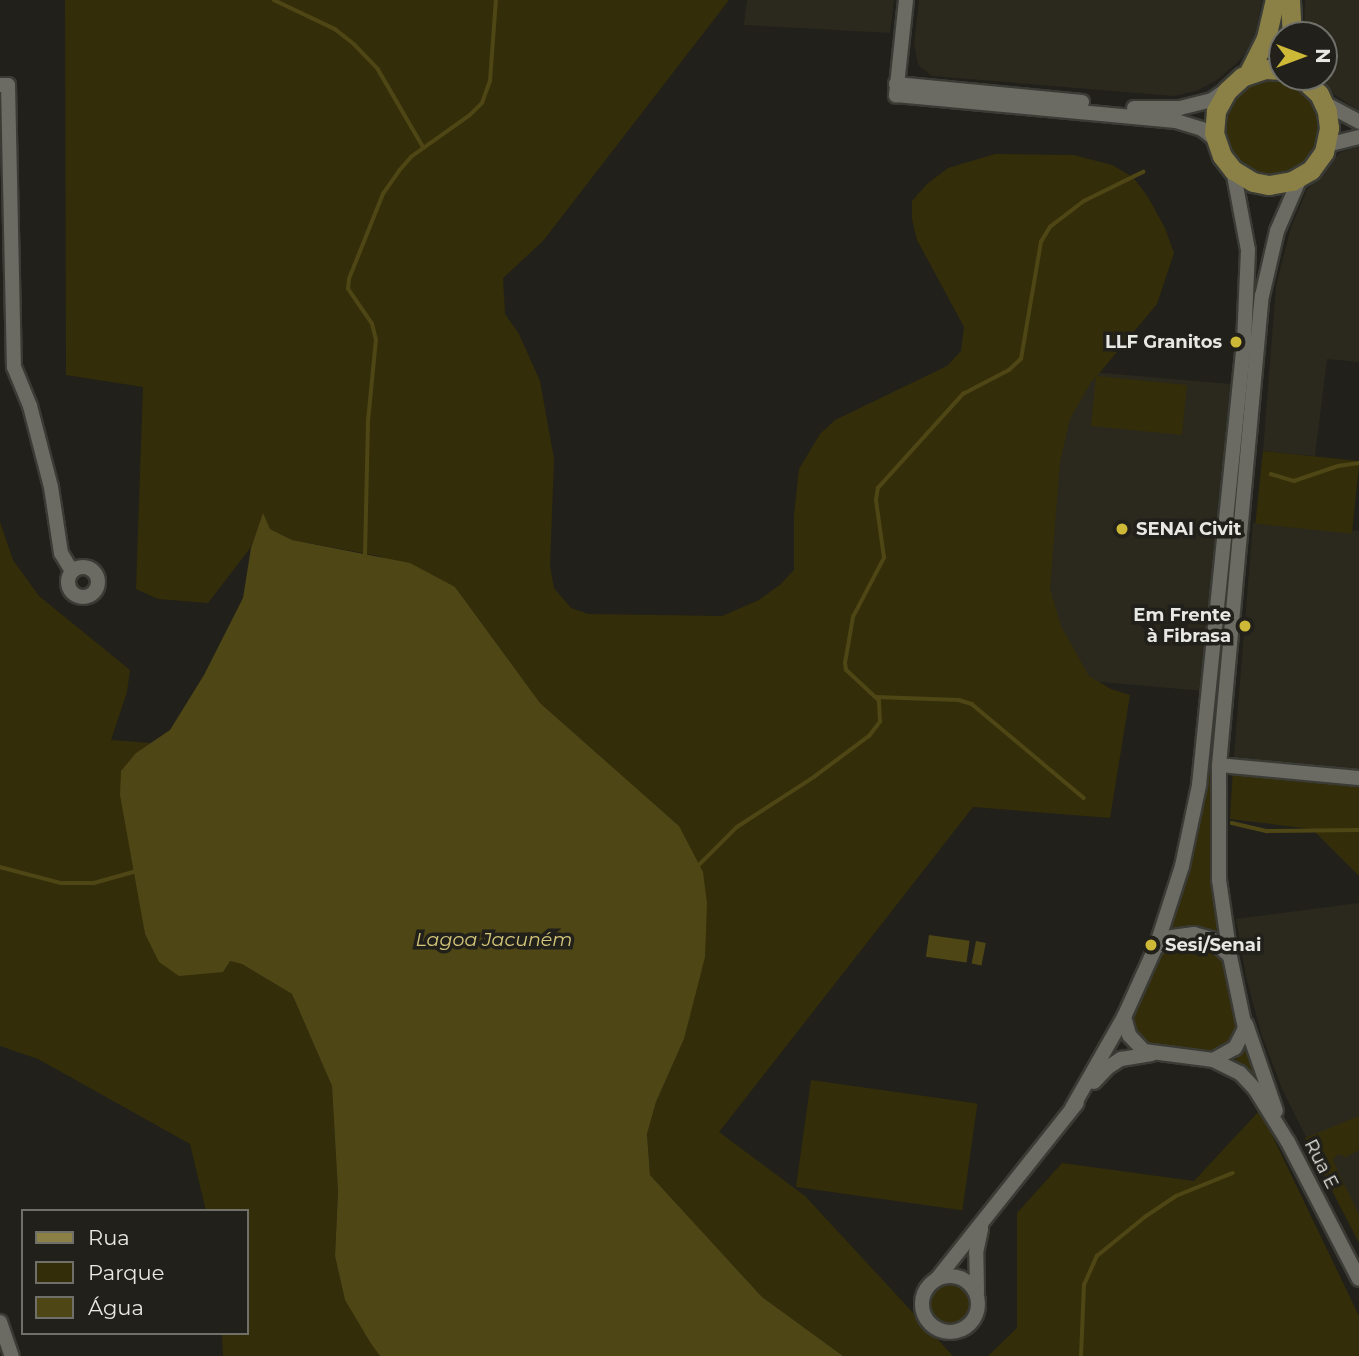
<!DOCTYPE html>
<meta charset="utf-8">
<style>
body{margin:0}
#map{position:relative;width:1359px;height:1356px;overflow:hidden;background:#21201a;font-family:Montserrat,sans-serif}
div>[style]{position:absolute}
.built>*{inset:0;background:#2b291e;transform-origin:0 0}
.green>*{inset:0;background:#332d09;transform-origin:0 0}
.round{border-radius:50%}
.water>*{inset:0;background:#4f4615;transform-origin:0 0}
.stream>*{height:3.5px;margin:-1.75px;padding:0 1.75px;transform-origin:1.75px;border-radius:1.75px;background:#4f4615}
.roads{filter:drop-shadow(2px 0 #3b3b36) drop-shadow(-2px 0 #3b3b36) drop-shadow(0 2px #3b3b36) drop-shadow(0 -2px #3b3b36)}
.minor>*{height:14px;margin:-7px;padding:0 7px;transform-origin:7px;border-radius:7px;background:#6b6a63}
.minor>.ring{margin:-7px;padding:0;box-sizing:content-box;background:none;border:14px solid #6b6a63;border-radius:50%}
.major>*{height:19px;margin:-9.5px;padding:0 9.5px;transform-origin:9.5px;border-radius:9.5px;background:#8b8146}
.dots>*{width:19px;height:19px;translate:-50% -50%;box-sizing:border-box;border:4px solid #21201a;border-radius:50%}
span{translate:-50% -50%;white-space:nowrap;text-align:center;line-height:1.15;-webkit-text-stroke:7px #21201a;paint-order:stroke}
.poi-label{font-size:18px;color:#e7e7e3;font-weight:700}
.right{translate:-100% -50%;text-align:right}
.left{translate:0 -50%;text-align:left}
.street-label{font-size:18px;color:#e7e7e3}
.water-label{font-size:19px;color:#d3c579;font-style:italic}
.legend{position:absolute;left:21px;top:1209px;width:228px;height:126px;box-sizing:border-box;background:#21201a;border:2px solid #70706a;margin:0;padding:9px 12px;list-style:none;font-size:21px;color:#e7e7e3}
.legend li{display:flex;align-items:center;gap:14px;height:35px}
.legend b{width:35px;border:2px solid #70706a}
.north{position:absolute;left:1268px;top:21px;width:70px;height:70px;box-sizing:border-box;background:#21201a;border:2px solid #70706a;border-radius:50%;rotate:90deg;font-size:19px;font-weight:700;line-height:28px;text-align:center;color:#e7e7e3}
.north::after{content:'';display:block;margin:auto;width:24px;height:32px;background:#ceb837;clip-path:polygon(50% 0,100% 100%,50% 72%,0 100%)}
</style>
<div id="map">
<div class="built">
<div style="clip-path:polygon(747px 0,894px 0,890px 33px,744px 25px)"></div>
<div style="clip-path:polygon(919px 0,1262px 0,1254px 43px,1238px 62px,1217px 80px,1196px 91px,1174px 96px,932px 76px,918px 65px,914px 43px)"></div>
<div style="clip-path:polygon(1305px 0,1359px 0,1359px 111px,1331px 92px,1320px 77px,1324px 77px,1324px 35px,1304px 35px)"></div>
<div style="clip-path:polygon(1359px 147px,1359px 362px,1327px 359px,1315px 456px,1263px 451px,1276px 286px,1291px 227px,1307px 190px,1339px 153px)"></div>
<div style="left:1046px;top:368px;width:185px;height:308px;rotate:5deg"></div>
<div style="clip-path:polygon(1253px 523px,1359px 531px,1359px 777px,1233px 767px)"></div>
<div style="clip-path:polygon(1359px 903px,1359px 1243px,1282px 1089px,1262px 1036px,1246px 977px,1236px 919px)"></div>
</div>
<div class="green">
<div style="clip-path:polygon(65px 0,729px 0,543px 241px,503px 278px,505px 314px,519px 334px,540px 381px,554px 459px,550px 566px,554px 588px,571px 608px,588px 614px,722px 616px,759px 600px,781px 584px,794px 570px,794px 515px,799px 469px,820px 434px,835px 420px,947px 366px,961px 351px,964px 327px,917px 240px,912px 219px,912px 201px,927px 184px,948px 168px,995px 154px,1074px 155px,1112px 165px,1133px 177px,1148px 197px,1165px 228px,1174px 253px,1157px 304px,1097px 376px,1187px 385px,1182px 435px,1091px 426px,1096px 377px,1091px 382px,1070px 419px,1060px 462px,1050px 589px,1061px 626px,1089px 676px,1111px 689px,1130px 695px,1110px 818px,973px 807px,719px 1132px,805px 1196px,953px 1356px,843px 1356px,762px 1297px,650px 1175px,647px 1134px,656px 1102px,684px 1039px,695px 992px,679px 826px,540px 703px,455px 587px,379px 556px,292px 540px,270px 529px,263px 515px,251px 547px,208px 603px,158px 599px,136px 589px,143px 387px,66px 375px)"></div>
<div class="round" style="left:1224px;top:79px;width:96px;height:96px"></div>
<div style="left:1263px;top:451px;width:97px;height:73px;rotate:6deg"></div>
<div style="clip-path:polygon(0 522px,13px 560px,39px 596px,130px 670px,127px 692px,111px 740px,151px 743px,136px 753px,128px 828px,145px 934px,159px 961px,230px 961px,242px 964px,292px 994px,332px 1086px,338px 1192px,335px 1256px,345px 1300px,380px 1356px,223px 1356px,222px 1333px,247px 1333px,247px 1211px,206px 1211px,190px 1144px,38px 1059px,0 1046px)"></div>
<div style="clip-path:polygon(1223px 608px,1227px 608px,1210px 799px,1211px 850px,1220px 932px,1214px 934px,1194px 927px,1174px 928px,1170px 924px,1187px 873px,1203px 798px)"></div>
<div style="clip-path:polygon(1233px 767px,1359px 777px,1359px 876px,1312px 829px,1230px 819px)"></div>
<div style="clip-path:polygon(1191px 940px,1205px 943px,1221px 958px,1239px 1019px,1231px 1044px,1214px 1053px,1150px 1046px,1137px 1035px,1133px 1023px,1134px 1010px,1161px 956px,1171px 946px)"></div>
<div style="clip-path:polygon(1246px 1047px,1255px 1071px,1253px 1074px,1235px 1059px)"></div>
<div style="left:811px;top:1080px;width:168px;height:108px;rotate:8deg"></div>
<div style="clip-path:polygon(1260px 1110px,1359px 1316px,1359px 1356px,988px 1356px,1017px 1328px,1017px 1213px,1062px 1163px,1194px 1181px)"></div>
<div style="clip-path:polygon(1359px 1116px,1359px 1150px,1346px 1157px,1338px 1154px,1333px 1160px,1359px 1215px,1359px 1243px,1305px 1138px)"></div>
<div class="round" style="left:925px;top:1279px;width:50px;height:50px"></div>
</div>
<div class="water">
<div style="clip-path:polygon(263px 513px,270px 529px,292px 540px,410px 563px,455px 587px,540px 703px,679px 826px,703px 872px,707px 903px,705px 957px,684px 1039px,656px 1102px,647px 1134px,650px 1175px,762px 1297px,843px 1356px,380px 1356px,370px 1342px,345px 1300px,335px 1256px,338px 1192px,332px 1086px,292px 994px,242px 964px,230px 961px,223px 972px,179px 976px,159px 962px,145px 934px,120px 795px,121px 771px,136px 753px,170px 730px,204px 675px,243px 598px,251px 548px)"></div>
<div style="left:929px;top:935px;width:41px;height:22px;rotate:8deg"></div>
<div style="left:976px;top:941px;width:10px;height:23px;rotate:11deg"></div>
</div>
<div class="stream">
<div style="left:274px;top:0;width:68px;rotate:25.4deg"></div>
<div style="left:335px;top:29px;width:24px;rotate:38deg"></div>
<div style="left:354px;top:44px;width:35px;rotate:46deg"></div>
<div style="left:378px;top:69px;width:91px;rotate:59.8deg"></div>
<div style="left:1271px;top:474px;width:24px;rotate:17deg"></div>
<div style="left:1294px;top:481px;width:46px;rotate:-18.8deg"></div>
<div style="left:1338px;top:466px;width:21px;rotate:-8deg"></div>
<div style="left:365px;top:555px;width:134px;rotate:-88.7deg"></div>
<div style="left:368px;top:421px;width:81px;rotate:-84.4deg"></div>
<div style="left:376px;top:340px;width:16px;rotate:-104deg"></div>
<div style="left:372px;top:324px;width:42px;rotate:-124.4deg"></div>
<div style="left:348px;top:289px;width:10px;rotate:-84deg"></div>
<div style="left:349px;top:279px;width:92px;rotate:-68.2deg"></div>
<div style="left:383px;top:194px;width:28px;rotate:-55deg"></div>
<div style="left:399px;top:171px;width:18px;rotate:-49deg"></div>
<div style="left:411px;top:157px;width:72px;rotate:-35.4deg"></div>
<div style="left:470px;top:115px;width:17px;rotate:-45deg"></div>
<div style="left:482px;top:103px;width:23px;rotate:-70deg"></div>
<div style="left:490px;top:81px;width:81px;rotate:-85.8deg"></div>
<div style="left:876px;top:697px;width:83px;rotate:2.1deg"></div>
<div style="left:959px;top:700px;width:14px;rotate:17deg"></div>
<div style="left:972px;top:704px;width:146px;rotate:40deg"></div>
<div style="left:1232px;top:823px;width:36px;rotate:13deg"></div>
<div style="left:1267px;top:831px;width:92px;rotate:-0.6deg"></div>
<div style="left:698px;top:866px;width:55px;rotate:-45deg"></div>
<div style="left:737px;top:827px;width:92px;rotate:-33deg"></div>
<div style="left:814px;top:777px;width:69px;rotate:-36.7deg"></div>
<div style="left:869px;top:736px;width:18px;rotate:-52deg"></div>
<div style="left:880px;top:722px;width:21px;rotate:-93deg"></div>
<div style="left:879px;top:701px;width:45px;rotate:-136.8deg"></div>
<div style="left:846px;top:670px;width:7px;rotate:-98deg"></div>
<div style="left:845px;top:663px;width:47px;rotate:-80.1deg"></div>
<div style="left:853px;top:617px;width:67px;rotate:-62.3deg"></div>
<div style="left:884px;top:558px;width:59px;rotate:-97.9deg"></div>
<div style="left:876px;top:500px;width:12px;rotate:-81deg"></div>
<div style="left:878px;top:488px;width:127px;rotate:-47.9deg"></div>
<div style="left:963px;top:394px;width:52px;rotate:-27.6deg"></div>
<div style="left:1009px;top:370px;width:16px;rotate:-43deg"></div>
<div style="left:1021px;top:359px;width:119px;rotate:-80.3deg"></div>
<div style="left:1041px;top:242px;width:17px;rotate:-59deg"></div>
<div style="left:1050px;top:227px;width:43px;rotate:-37.4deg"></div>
<div style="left:1084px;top:201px;width:66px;rotate:-26.2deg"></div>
<div style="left:0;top:867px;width:63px;rotate:14.7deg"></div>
<div style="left:61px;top:883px;width:33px"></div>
<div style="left:94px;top:883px;width:45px;rotate:-15.6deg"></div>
<div style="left:1081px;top:1356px;width:71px;rotate:-87.6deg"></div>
<div style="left:1084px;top:1285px;width:32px;rotate:-66deg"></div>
<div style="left:1097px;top:1256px;width:62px;rotate:-39.1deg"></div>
<div style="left:1145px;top:1217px;width:37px;rotate:-34deg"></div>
<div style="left:1176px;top:1196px;width:61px;rotate:-22deg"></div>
</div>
<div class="roads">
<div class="minor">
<div style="left:906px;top:0;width:96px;rotate:96deg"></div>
<div style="left:896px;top:95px;width:281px;rotate:5.3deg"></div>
<div style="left:1176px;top:121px;width:27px;rotate:17deg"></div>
<div style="left:1202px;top:129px;width:18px;rotate:38deg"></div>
<div style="left:896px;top:84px;width:187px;rotate:5.5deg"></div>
<div style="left:0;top:85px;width:8px"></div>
<div style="left:8px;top:85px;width:282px;rotate:88.8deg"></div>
<div style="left:14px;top:367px;width:42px;rotate:67.7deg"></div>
<div style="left:30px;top:406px;width:84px;rotate:75.5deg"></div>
<div style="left:51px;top:487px;width:67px;rotate:81.4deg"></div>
<div style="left:61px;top:553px;width:21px;rotate:59deg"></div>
<div style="left:1324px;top:103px;width:40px;rotate:28deg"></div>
<div style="left:1134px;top:108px;width:46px"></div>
<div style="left:1180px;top:108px;width:33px;rotate:-14deg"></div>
<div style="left:1212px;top:100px;width:16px;rotate:-35deg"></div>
<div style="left:1327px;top:145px;width:33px;rotate:-14deg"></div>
<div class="ring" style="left:68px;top:567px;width:16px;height:16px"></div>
<div style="left:1219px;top:765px;width:141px;rotate:5.3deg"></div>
<div style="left:1155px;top:948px;width:20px;rotate:-33deg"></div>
<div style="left:1172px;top:937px;width:22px;rotate:-8deg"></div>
<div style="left:1194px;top:934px;width:18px;rotate:16deg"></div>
<div style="left:1211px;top:939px;width:24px;rotate:42deg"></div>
<div style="left:1124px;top:1017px;width:19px;rotate:74deg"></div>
<div style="left:1129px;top:1035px;width:22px;rotate:47deg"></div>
<div style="left:1144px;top:1051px;width:70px;rotate:7.4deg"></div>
<div style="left:1213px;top:1060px;width:25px;rotate:-29deg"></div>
<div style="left:1235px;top:1048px;width:22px;rotate:-63deg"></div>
<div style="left:1245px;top:1028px;width:74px;rotate:-101.8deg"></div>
<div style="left:1230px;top:956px;width:77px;rotate:-98.2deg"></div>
<div style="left:1219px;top:880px;width:115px;rotate:-90deg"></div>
<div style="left:1219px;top:765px;width:471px;rotate:-84.8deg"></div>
<div style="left:1262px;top:296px;width:67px;rotate:-77deg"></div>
<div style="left:1277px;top:231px;width:58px;rotate:-66.5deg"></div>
<div style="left:1246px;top:1024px;width:92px;rotate:71deg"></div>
<div style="left:1213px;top:1060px;width:30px;rotate:26deg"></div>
<div style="left:1240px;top:1073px;width:22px;rotate:47deg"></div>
<div style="left:1255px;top:1089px;width:62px;rotate:58.1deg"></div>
<div style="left:1288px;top:1142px;width:154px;rotate:62.6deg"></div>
<div style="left:1094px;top:1082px;width:19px;rotate:-47deg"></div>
<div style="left:1107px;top:1068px;width:17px;rotate:-33deg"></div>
<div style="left:1121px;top:1059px;width:31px;rotate:-9deg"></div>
<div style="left:1072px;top:1108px;width:105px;rotate:-60.3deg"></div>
<div style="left:1124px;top:1017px;width:80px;rotate:-65.7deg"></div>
<div style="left:1157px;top:944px;width:82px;rotate:-72.2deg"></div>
<div style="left:1182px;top:866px;width:83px;rotate:-78.1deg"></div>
<div style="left:1199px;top:785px;width:445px;rotate:-84.2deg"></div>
<div style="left:1244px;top:342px;width:92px;rotate:-87.5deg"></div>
<div style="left:1248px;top:250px;width:81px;rotate:-100.6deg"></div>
<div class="ring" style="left:922px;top:1276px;width:42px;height:42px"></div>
<div style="left:936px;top:1280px;width:226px;rotate:-51.5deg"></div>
<div style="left:977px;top:1292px;width:39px;rotate:-91deg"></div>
<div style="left:976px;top:1253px;width:25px;rotate:-78deg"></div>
<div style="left:0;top:1322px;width:36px;rotate:71deg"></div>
</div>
<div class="major">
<div style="left:1290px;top:0;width:35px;rotate:87deg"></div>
<div style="left:1282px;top:70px;width:17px;rotate:-177deg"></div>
<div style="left:1265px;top:69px;width:24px;rotate:161deg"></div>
<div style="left:1242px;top:77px;width:21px;rotate:137deg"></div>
<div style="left:1227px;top:91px;width:23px;rotate:119deg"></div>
<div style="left:1216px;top:111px;width:22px;rotate:95deg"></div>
<div style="left:1214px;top:133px;width:24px;rotate:71deg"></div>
<div style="left:1222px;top:156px;width:18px;rotate:52deg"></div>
<div style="left:1233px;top:170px;width:23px;rotate:31deg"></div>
<div style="left:1253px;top:182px;width:16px;rotate:11deg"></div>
<div style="left:1269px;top:185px;width:23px;rotate:-10deg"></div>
<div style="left:1292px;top:181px;width:22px;rotate:-30deg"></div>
<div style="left:1311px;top:170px;width:22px;rotate:-54deg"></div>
<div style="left:1324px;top:152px;width:25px;rotate:-78deg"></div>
<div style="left:1329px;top:128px;width:17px;rotate:-97deg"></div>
<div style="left:1327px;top:111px;width:19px;rotate:-115deg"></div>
<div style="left:1319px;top:94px;width:25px;rotate:-137deg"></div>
<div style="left:1248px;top:74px;width:40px;rotate:-63.4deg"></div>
<div style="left:1266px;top:38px;width:39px;rotate:-77deg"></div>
</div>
</div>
<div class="dots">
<div style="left:1236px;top:342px;background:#ceb837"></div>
<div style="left:1122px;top:529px;background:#ceb837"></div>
<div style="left:1245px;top:626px;background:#ceb837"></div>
<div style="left:1151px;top:945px;background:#ceb837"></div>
</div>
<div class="poi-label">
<span class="right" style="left:1222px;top:342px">LLF Granitos</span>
<span class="left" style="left:1136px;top:529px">SENAI Civit</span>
<span class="right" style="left:1231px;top:626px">Em Frente<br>à Fibrasa</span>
<span class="left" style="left:1165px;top:945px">Sesi/Senai</span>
</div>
<div class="street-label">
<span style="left:1321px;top:1164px;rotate:63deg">Rua E</span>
</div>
<div class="water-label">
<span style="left:494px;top:940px">Lagoa Jacuném</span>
</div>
<ul class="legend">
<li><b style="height:9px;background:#8b8146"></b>Rua</li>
<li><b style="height:19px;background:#332d09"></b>Parque</li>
<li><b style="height:19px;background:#4f4615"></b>Água</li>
</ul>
<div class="north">N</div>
</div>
